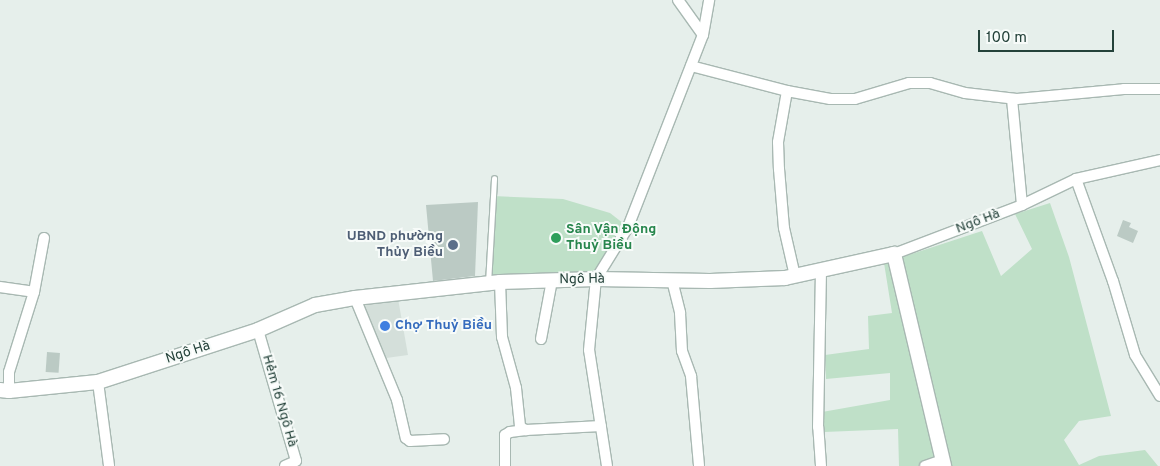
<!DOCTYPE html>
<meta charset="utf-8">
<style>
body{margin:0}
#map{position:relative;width:1160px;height:466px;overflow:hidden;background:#e6efeb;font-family:Overpass,sans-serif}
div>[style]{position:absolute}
.built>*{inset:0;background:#d4dfda}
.green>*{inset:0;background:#bfe0c8}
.building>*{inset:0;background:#bbcac4;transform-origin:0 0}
.roads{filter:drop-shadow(1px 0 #a8b8b2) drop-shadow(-1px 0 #a8b8b2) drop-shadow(0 1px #a8b8b2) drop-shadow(0 -1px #a8b8b2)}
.lane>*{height:5px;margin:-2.5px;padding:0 2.5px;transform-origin:2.5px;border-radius:2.5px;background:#fff}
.street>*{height:10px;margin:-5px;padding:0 5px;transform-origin:5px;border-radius:5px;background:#fff}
.secondary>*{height:14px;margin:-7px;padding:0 7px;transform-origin:7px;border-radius:7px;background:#fff}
.dots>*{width:14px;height:14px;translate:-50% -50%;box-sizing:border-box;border:2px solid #f7fbf9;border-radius:50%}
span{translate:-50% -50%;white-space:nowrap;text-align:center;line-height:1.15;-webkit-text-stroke:4px #f7fbf9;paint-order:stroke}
.street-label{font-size:14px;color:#24423a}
.leisure-label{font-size:14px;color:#27864d;font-weight:700}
.left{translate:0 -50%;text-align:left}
.service-label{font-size:14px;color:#4e5e75;font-weight:700}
.right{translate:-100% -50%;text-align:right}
.shop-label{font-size:14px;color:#366cbe;font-weight:700}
.scale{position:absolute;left:978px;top:30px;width:136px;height:22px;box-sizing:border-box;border:2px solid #24423a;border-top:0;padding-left:6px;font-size:15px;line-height:18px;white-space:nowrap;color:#24423a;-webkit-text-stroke:4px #f7fbf9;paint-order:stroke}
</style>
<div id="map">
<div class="built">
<div style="clip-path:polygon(397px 293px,408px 355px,379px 359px,355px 298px)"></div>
</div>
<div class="green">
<div style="clip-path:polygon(492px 196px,563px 199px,610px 213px,628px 227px,596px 279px,488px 283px)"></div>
<div style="clip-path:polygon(1050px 203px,1069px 257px,1111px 416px,1079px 421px,1064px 440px,1079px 465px,1099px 456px,1145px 450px,1158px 466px,899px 466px,898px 429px,824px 432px,822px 412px,890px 400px,890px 373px,826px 379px,825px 355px,869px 349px,868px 316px,892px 313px,884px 263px,982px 231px,1001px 276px,1032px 249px,1015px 214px)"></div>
</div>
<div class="building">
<div style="clip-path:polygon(478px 202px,475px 276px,433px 281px,426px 205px)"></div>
<div style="clip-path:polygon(1123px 220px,1131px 223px,1129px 227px,1138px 231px,1133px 243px,1117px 236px)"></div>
<div style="left:47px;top:352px;width:13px;height:20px;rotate:4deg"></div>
</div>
<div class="roads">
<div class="lane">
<div style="left:488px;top:283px;width:105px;rotate:-86.7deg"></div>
</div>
<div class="street">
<div style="left:703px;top:35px;width:36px;rotate:-80deg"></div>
<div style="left:691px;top:66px;width:99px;rotate:14.6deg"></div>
<div style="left:787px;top:91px;width:44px;rotate:10.5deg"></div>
<div style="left:830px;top:99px;width:25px"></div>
<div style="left:855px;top:99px;width:56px;rotate:-16.5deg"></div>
<div style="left:909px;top:83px;width:21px"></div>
<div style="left:930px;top:83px;width:36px;rotate:16deg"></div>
<div style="left:965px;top:93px;width:52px;rotate:6.6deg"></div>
<div style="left:1017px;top:99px;width:107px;rotate:-5.3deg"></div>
<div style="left:1124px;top:89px;width:36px"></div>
<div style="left:787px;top:91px;width:52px;rotate:100deg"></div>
<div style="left:778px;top:142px;width:27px;rotate:88deg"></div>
<div style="left:779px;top:169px;width:59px;rotate:85.2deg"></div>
<div style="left:784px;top:228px;width:49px;rotate:77.1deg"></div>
<div style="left:1012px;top:99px;width:106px;rotate:84.6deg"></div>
<div style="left:1076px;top:179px;width:109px;rotate:70.1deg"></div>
<div style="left:1113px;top:281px;width:77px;rotate:73.4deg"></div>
<div style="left:1135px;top:355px;width:48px;rotate:58.6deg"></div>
<div style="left:894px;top:254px;width:137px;rotate:-20.9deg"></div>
<div style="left:1022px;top:205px;width:60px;rotate:-25.7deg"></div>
<div style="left:1076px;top:179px;width:86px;rotate:-12.7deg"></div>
<div style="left:672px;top:280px;width:34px;rotate:76deg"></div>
<div style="left:680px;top:313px;width:38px;rotate:87deg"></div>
<div style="left:682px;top:351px;width:27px;rotate:70deg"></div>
<div style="left:691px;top:376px;width:90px;rotate:84.9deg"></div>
<div style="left:500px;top:282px;width:55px;rotate:87.9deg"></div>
<div style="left:502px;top:337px;width:53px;rotate:74.6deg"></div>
<div style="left:516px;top:388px;width:39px;rotate:84deg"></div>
<div style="left:520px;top:427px;width:7px;rotate:27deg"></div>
<div style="left:526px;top:430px;width:75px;rotate:-3.1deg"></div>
<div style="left:0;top:287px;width:34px;rotate:8deg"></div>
<div style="left:355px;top:298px;width:110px;rotate:67.6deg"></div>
<div style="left:397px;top:400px;width:39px;rotate:77deg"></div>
<div style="left:406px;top:438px;width:5px;rotate:37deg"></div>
<div style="left:410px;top:441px;width:34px;rotate:-3deg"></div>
<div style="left:258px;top:330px;width:136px;rotate:73.8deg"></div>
<div style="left:296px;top:461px;width:12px;rotate:156deg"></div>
<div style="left:541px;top:339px;width:60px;rotate:-79.4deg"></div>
<div style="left:98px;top:382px;width:85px;rotate:82.5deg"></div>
<div style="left:9px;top:391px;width:19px;rotate:-90deg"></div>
<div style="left:9px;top:372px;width:84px;rotate:-72.6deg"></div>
<div style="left:34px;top:292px;width:55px;rotate:-79.5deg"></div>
<div style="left:505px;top:466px;width:31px;rotate:-90deg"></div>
<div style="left:505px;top:435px;width:6px;rotate:-31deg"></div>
<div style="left:510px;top:432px;width:16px;rotate:-7deg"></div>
<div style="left:607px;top:466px;width:117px;rotate:-98.8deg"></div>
<div style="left:589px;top:350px;width:71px;rotate:-84.4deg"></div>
<div style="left:596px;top:279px;width:61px;rotate:-58.4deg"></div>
<div style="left:628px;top:227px;width:206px;rotate:-68.7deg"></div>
<div style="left:703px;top:35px;width:43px;rotate:-125.5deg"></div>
<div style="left:821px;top:466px;width:39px;rotate:-94deg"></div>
<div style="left:818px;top:427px;width:156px;rotate:-88.9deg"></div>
<div style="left:925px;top:466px;width:18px;rotate:-19deg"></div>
</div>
<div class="secondary">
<div style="left:0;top:390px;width:9px;rotate:6deg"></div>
<div style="left:9px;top:391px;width:89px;rotate:-5.8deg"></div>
<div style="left:98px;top:382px;width:168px;rotate:-18deg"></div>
<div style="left:258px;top:330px;width:62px;rotate:-23.7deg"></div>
<div style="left:315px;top:305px;width:41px;rotate:-9.9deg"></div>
<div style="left:355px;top:298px;width:146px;rotate:-6.3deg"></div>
<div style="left:500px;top:282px;width:96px;rotate:-1.8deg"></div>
<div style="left:596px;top:279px;width:114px;rotate:1deg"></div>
<div style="left:710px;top:281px;width:75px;rotate:-2.3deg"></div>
<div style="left:785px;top:278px;width:112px;rotate:-12.4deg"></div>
<div style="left:894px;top:254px;width:218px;rotate:76.7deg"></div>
</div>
</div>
<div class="dots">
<div style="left:556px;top:238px;background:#2e9e5b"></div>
<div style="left:453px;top:245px;background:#5c6f8a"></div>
<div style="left:385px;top:326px;background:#3f7fe0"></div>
</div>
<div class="street-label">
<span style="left:978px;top:222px;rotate:-21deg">Ngô Hà</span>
<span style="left:582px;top:280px;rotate:-1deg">Ngô Hà</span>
<span style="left:188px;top:353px;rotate:-18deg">Ngô Hà</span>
<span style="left:279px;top:401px;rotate:74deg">Hẻm 16 Ngô Hà</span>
</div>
<div class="leisure-label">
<span class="left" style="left:566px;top:238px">Sân Vận Động<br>Thuỷ Biều</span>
</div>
<div class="service-label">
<span class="right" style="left:443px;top:245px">UBND phường<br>Thủy Biều</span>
</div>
<div class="shop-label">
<span class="left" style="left:395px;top:326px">Chợ Thuỷ Biều</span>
</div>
<div class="scale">100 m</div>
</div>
